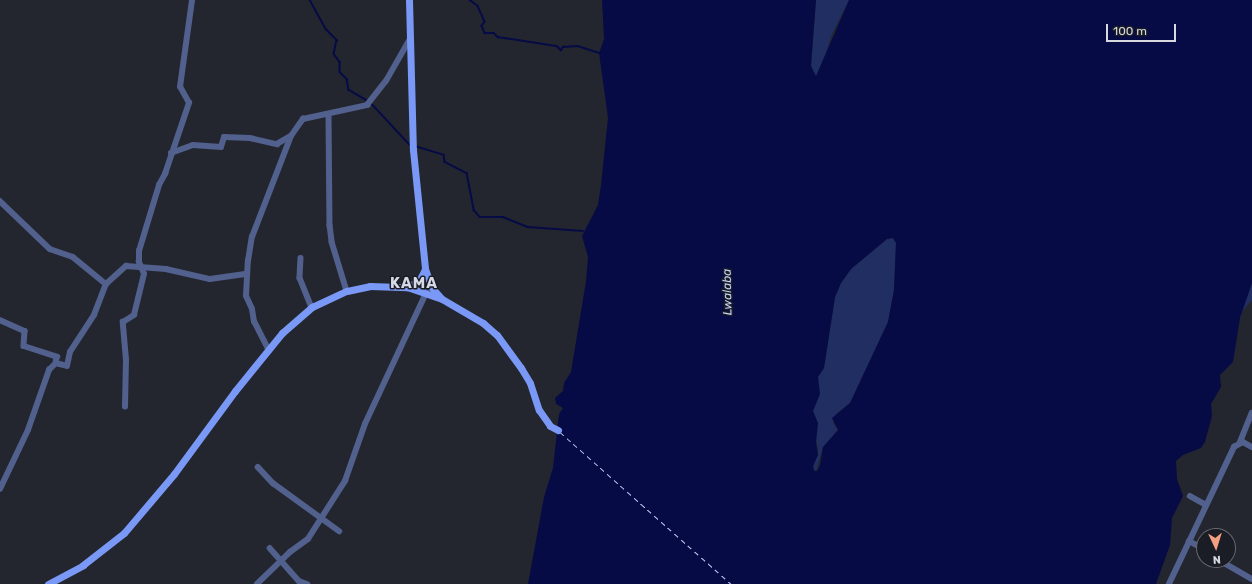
<!DOCTYPE html>
<style>
body{margin:0}
#map{position:relative;width:1252px;height:584px;overflow:hidden;background:#23262f;font-family:Rubik,sans-serif}
div>[style]{position:absolute}
.green>*{inset:0;background:#202e61}
.water>*{inset:0;background:#060b46}
.stream>*{height:1.5px;margin:-0.75px;padding:0 0.75px;transform-origin:0.75px;border-radius:0.75px;background:#060b46}
.ferry>*{height:1px;margin-top:-0.5px;transform-origin:0;background:repeating-linear-gradient(90deg,#c6d4fa 0 5px,transparent 0 9px)}
.minor>*{height:5.5px;margin:-2.75px;padding:0 2.75px;transform-origin:2.75px;border-radius:2.75px;background:#51608d}
.major>*{height:7px;margin:-3.5px;padding:0 3.5px;transform-origin:3.5px;border-radius:3.5px;background:#7a98f6}
span{translate:-50% -50%;white-space:nowrap;text-align:center;line-height:1.15;-webkit-text-stroke:3px #1a1d25;paint-order:stroke}
.water-label{font-size:12px;color:#c6d4fa;font-style:italic}
.district-label{font-size:15px;color:#d5d9e6;font-weight:700;letter-spacing:1px}
.north{position:absolute;left:1196px;top:528px;width:40px;height:40px;box-sizing:border-box;background:#1a1d25;border:1px solid #66686f;border-radius:50%;rotate:176deg;font-size:11px;font-weight:700;line-height:16px;text-align:center;color:#d7d9df}
.north::after{content:'';display:block;margin:auto;width:14px;height:18px;background:#f3a082;clip-path:polygon(50% 0,100% 100%,50% 72%,0 100%)}
.scale{position:absolute;left:1106px;top:24px;width:70px;height:18px;box-sizing:border-box;border:2px solid #d7d9df;border-top:0;padding-left:5px;font-size:12px;line-height:14px;white-space:nowrap;color:#d7d9df;-webkit-text-stroke:3px #1a1d25;paint-order:stroke}
</style>
<div id="map">
<div class="green">
<div style="clip-path:polygon(816px 0,849px 0,832px 34px,819px 74px,815px 76px,811px 66px)"></div>
<div style="clip-path:polygon(893px 238px,896px 243px,894px 290px,888px 322px,850px 403px,836px 414px,833px 423px,838px 430px,823px 447px,816px 471px,813px 468px,818px 452px,813px 411px,817px 400px,818px 377px,824px 368px,835px 297px,841px 283px,851px 269px,887px 239px)"></div>
<div style="clip-path:polygon(1252px 283px,1252px 300px,1243px 310px,1239px 322px,1244px 302px)"></div>
</div>
<div class="water">
<div style="clip-path:polygon(evenodd,602px 0,816px 0,811px 66px,816px 76px,849px 0,1252px 0,1252px 283px,1240px 318px,1233px 362px,1220px 375px,1221px 387px,1211px 404px,1212px 416px,1205px 442px,1201px 448px,1183px 455px,1176px 461px,1177px 479px,1183px 496px,1172px 518px,1170px 545px,1156px 584px,528px 584px,544px 497px,553px 468px,559px 414px,563px 408px,556px 404px,555px 398px,563px 391px,564px 383px,571px 372px,586px 281px,588px 257px,582px 236px,598px 205px,601px 185px,608px 118px,599px 53px,604px 39px,602px 0,893px 238px,896px 243px,894px 290px,888px 322px,850px 403px,832px 418px,838px 430px,823px 447px,820px 465px,817px 471px,814px 471px,813px 466px,818px 455px,816px 442px,818px 423px,813px 411px,820px 394px,818px 377px,824px 368px,835px 297px,841px 283px,851px 269px,887px 239px,893px 238px)"></div>
</div>
<div class="stream">
<div style="left:310px;top:0;width:33px;rotate:61deg"></div>
<div style="left:326px;top:29px;width:16px;rotate:45deg"></div>
<div style="left:337px;top:40px;width:14px;rotate:102deg"></div>
<div style="left:334px;top:54px;width:10px;rotate:53deg"></div>
<div style="left:340px;top:62px;width:10px;rotate:90deg"></div>
<div style="left:340px;top:72px;width:10px;rotate:45deg"></div>
<div style="left:347px;top:79px;width:11px;rotate:80deg"></div>
<div style="left:349px;top:90px;width:22px;rotate:30deg"></div>
<div style="left:470px;top:0;width:10px;rotate:37deg"></div>
<div style="left:478px;top:6px;width:17px;rotate:66deg"></div>
<div style="left:485px;top:22px;width:5px;rotate:127deg"></div>
<div style="left:482px;top:26px;width:8px;rotate:67deg"></div>
<div style="left:485px;top:33px;width:9px"></div>
<div style="left:494px;top:33px;width:6px;rotate:45deg"></div>
<div style="left:498px;top:37px;width:60px;rotate:8.7deg"></div>
<div style="left:557px;top:46px;width:6px;rotate:45deg"></div>
<div style="left:561px;top:50px;width:4px;rotate:-56deg"></div>
<div style="left:563px;top:47px;width:15px;rotate:-4deg"></div>
<div style="left:578px;top:46px;width:22px;rotate:18deg"></div>
<div style="left:371px;top:103px;width:57px;rotate:47.1deg"></div>
<div style="left:415px;top:146px;width:30px;rotate:17deg"></div>
<div style="left:444px;top:155px;width:7px;rotate:82deg"></div>
<div style="left:445px;top:162px;width:25px;rotate:27deg"></div>
<div style="left:467px;top:173px;width:38px;rotate:79deg"></div>
<div style="left:474px;top:210px;width:9px;rotate:49deg"></div>
<div style="left:480px;top:217px;width:23px"></div>
<div style="left:503px;top:217px;width:27px;rotate:22deg"></div>
<div style="left:528px;top:227px;width:55px;rotate:4.2deg"></div>
</div>
<div class="ferry">
<div style="left:560px;top:432px;width:229px;rotate:41.6deg"></div>
</div>
<div class="minor">
<div style="left:329px;top:114px;width:111px;rotate:89.5deg"></div>
<div style="left:330px;top:225px;width:17px;rotate:83deg"></div>
<div style="left:332px;top:242px;width:51px;rotate:73deg"></div>
<div style="left:171px;top:153px;width:23px;rotate:-20deg"></div>
<div style="left:193px;top:145px;width:28px;rotate:4deg"></div>
<div style="left:221px;top:147px;width:10px;rotate:-73deg"></div>
<div style="left:224px;top:137px;width:26px;rotate:2deg"></div>
<div style="left:250px;top:138px;width:28px;rotate:13deg"></div>
<div style="left:277px;top:144px;width:16px;rotate:-30deg"></div>
<div style="left:0;top:201px;width:69px;rotate:43.8deg"></div>
<div style="left:50px;top:249px;width:24px;rotate:19deg"></div>
<div style="left:73px;top:257px;width:43px;rotate:39.3deg"></div>
<div style="left:301px;top:258px;width:20px;rotate:93deg"></div>
<div style="left:300px;top:278px;width:31px;rotate:68deg"></div>
<div style="left:0;top:320px;width:27px;rotate:24deg"></div>
<div style="left:25px;top:331px;width:15px;rotate:94deg"></div>
<div style="left:24px;top:346px;width:35px;rotate:18deg"></div>
<div style="left:57px;top:357px;width:6px;rotate:99deg"></div>
<div style="left:56px;top:363px;width:11px;rotate:15deg"></div>
<div style="left:67px;top:366px;width:14px;rotate:-78deg"></div>
<div style="left:70px;top:352px;width:44px;rotate:-57deg"></div>
<div style="left:94px;top:315px;width:33px;rotate:-69deg"></div>
<div style="left:106px;top:284px;width:27px;rotate:-42deg"></div>
<div style="left:126px;top:266px;width:40px;rotate:4.3deg"></div>
<div style="left:166px;top:269px;width:45px;rotate:12.8deg"></div>
<div style="left:210px;top:279px;width:37px;rotate:-8deg"></div>
<div style="left:268px;top:349px;width:30px;rotate:-117deg"></div>
<div style="left:254px;top:322px;width:13px;rotate:-99deg"></div>
<div style="left:252px;top:309px;width:14px;rotate:-115deg"></div>
<div style="left:246px;top:296px;width:35px;rotate:-87deg"></div>
<div style="left:248px;top:261px;width:24px;rotate:-81deg"></div>
<div style="left:252px;top:237px;width:108px;rotate:-68.9deg"></div>
<div style="left:291px;top:136px;width:21px;rotate:-55deg"></div>
<div style="left:303px;top:119px;width:66px;rotate:-12.3deg"></div>
<div style="left:367px;top:105px;width:31px;rotate:-52deg"></div>
<div style="left:386px;top:81px;width:48px;rotate:-60.3deg"></div>
<div style="left:125px;top:407px;width:47px;rotate:-88.8deg"></div>
<div style="left:126px;top:360px;width:38px;rotate:-95deg"></div>
<div style="left:123px;top:322px;width:13px;rotate:-32deg"></div>
<div style="left:134px;top:315px;width:42px;rotate:-76.3deg"></div>
<div style="left:144px;top:274px;width:13px;rotate:-113deg"></div>
<div style="left:139px;top:262px;width:11px;rotate:-90deg"></div>
<div style="left:139px;top:251px;width:69px;rotate:-73.1deg"></div>
<div style="left:159px;top:185px;width:13px;rotate:-61deg"></div>
<div style="left:165px;top:174px;width:75px;rotate:-71.3deg"></div>
<div style="left:189px;top:103px;width:18px;rotate:-119deg"></div>
<div style="left:180px;top:87px;width:88px;rotate:-82.1deg"></div>
<div style="left:1240px;top:442px;width:31px;rotate:-68deg"></div>
<div style="left:258px;top:467px;width:22px;rotate:47deg"></div>
<div style="left:273px;top:483px;width:82px;rotate:36deg"></div>
<div style="left:0;top:489px;width:65px;rotate:-64.6deg"></div>
<div style="left:28px;top:430px;width:64px;rotate:-70.7deg"></div>
<div style="left:49px;top:370px;width:10px;rotate:-45deg"></div>
<div style="left:1190px;top:496px;width:18px;rotate:29deg"></div>
<div style="left:1189px;top:541px;width:17px;rotate:28deg"></div>
<div style="left:270px;top:548px;width:44px;rotate:48.7deg"></div>
<div style="left:299px;top:581px;width:9px;rotate:21deg"></div>
<div style="left:1219px;top:560px;width:38px;rotate:30deg"></div>
<div style="left:257px;top:584px;width:46px;rotate:-44.1deg"></div>
<div style="left:290px;top:552px;width:22px;rotate:-36deg"></div>
<div style="left:308px;top:539px;width:69px;rotate:-57.5deg"></div>
<div style="left:345px;top:481px;width:60px;rotate:-70.7deg"></div>
<div style="left:365px;top:424px;width:145px;rotate:-65deg"></div>
<div style="left:1169px;top:584px;width:152px;rotate:-64.6deg"></div>
<div style="left:1234px;top:447px;width:10px;rotate:-29deg"></div>
<div style="left:1243px;top:442px;width:10px;rotate:29deg"></div>
</div>
<div class="major">
<div style="left:409px;top:0;width:150px;rotate:88.5deg"></div>
<div style="left:413px;top:150px;width:120px;rotate:84.2deg"></div>
<div style="left:425px;top:269px;width:20px;rotate:70deg"></div>
<div style="left:432px;top:288px;width:12px;rotate:48deg"></div>
<div style="left:407px;top:287px;width:13px;rotate:-27deg"></div>
<div style="left:419px;top:281px;width:13px;rotate:-63deg"></div>
<div style="left:48px;top:584px;width:40px;rotate:-28deg"></div>
<div style="left:83px;top:565px;width:52px;rotate:-38deg"></div>
<div style="left:124px;top:533px;width:77px;rotate:-49.7deg"></div>
<div style="left:174px;top:474px;width:103px;rotate:-53.7deg"></div>
<div style="left:235px;top:391px;width:75px;rotate:-51deg"></div>
<div style="left:282px;top:333px;width:40px;rotate:-41deg"></div>
<div style="left:312px;top:307px;width:38px;rotate:-25deg"></div>
<div style="left:347px;top:291px;width:24px;rotate:-12deg"></div>
<div style="left:370px;top:286px;width:37px;rotate:2deg"></div>
<div style="left:407px;top:287px;width:37px;rotate:19deg"></div>
<div style="left:442px;top:299px;width:48px;rotate:30.3deg"></div>
<div style="left:483px;top:323px;width:18px;rotate:41deg"></div>
<div style="left:497px;top:335px;width:41px;rotate:54deg"></div>
<div style="left:521px;top:368px;width:17px;rotate:59deg"></div>
<div style="left:530px;top:383px;width:28px;rotate:72deg"></div>
<div style="left:539px;top:410px;width:19px;rotate:55deg"></div>
<div style="left:550px;top:426px;width:9px;rotate:27deg"></div>
</div>
<div class="water-label">
<span style="left:728px;top:292px;rotate:-91deg">Lwalaba</span>
</div>
<div class="district-label">
<span style="left:414px;top:284px">KAMA</span>
</div>
<div class="north">N</div>
<div class="scale">100 m</div>
</div>
